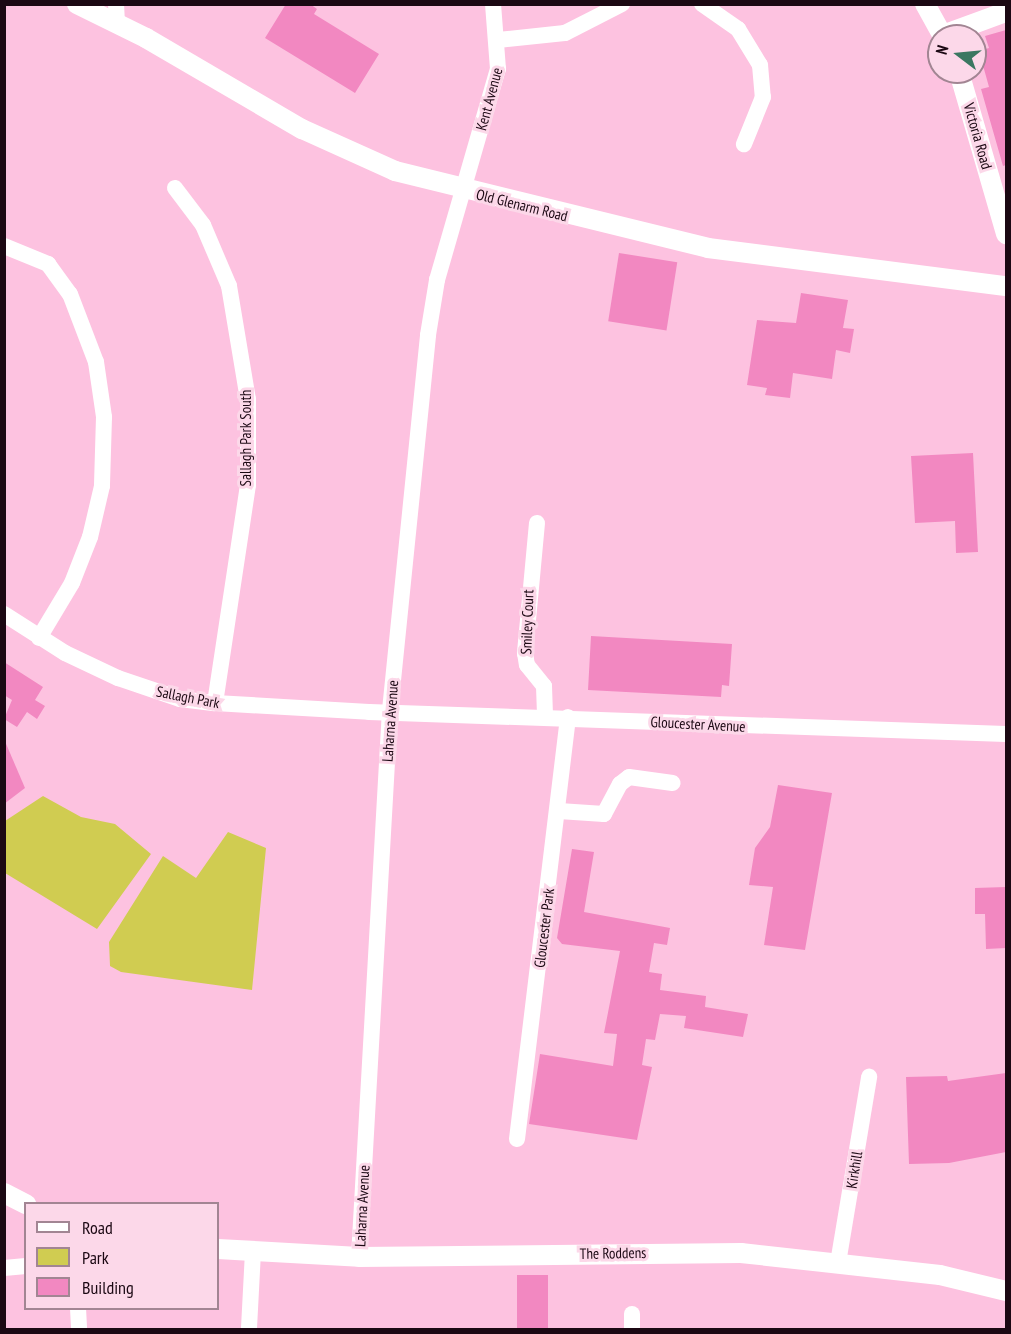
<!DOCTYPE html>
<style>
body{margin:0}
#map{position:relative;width:1011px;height:1334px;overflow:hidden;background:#fdc2e0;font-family:"PT Sans Narrow",sans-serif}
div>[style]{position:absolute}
.green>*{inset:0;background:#d0cc51}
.building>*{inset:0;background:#f288c1;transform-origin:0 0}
.minor>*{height:16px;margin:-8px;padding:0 8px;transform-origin:8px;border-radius:8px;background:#fff}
.tertiary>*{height:20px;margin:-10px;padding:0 10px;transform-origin:10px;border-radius:10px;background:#fff}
span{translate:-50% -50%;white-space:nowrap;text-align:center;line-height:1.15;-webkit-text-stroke:6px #fcd8e9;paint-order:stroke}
.street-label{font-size:15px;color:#1b0813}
.frame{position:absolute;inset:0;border:6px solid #1b0813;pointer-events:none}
.legend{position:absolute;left:24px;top:1202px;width:195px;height:108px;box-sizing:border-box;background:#fcd8e9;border:2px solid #a28593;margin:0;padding:8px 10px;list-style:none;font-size:18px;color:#1b0813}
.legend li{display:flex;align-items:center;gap:12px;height:30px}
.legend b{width:30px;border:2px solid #a28593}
.north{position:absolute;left:927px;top:24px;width:60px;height:60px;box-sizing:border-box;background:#fcd8e9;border:2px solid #a28593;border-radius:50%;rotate:286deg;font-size:16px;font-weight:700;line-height:24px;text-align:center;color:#1b0813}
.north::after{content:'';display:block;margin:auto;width:21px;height:27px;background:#3b7761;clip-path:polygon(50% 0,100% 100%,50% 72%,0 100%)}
</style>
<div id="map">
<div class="green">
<div style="clip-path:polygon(43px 796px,81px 817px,115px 824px,151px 854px,97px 929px,5px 873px,5px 821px)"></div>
<div style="clip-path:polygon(228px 832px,266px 848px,252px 990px,121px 972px,110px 966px,109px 942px,163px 856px,196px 878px)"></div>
</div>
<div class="building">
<div style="clip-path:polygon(286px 4px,310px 4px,317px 9px,314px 14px,379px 54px,355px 93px,265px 38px)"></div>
<div style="clip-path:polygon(1006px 30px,1006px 165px,1003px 166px,981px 89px,989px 87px,979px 51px,989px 48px,985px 36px)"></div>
<div style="left:619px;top:253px;width:59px;height:69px;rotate:9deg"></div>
<div style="clip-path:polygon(801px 293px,848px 300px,843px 328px,854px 329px,850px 353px,836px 350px,832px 379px,793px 373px,790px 398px,765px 395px,767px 388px,747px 385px,757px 320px,796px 323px)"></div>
<div style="clip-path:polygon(973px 453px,978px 552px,956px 553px,955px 521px,915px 523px,911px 456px)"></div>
<div style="clip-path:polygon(591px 636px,732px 644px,729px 686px,722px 685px,721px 697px,588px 690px)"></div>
<div style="clip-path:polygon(4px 662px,43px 687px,35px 700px,45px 706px,37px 719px,27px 712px,17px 727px,4px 719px,12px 700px,4px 695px)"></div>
<div style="clip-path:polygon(4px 739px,25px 788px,4px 804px)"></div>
<div style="clip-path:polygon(778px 785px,832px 793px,805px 950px,764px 945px,773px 887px,749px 885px,755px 848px,770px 827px)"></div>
<div style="clip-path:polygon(572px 849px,594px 852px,584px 912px,670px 928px,667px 945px,654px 943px,649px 972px,662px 974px,660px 990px,706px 996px,705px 1007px,748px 1014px,743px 1037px,684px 1028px,686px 1016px,660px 1014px,655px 1040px,646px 1039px,642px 1065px,652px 1067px,637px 1140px,529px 1124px,540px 1054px,613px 1066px,617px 1034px,604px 1033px,620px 951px,562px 944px,557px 938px)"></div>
<div style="clip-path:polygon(1006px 887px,1006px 948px,986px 949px,985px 914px,975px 914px,975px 888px)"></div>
<div style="clip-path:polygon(1006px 1073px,1006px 1152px,949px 1163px,909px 1164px,906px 1077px,947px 1076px,948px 1081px)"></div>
<div style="left:517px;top:1275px;width:31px;height:54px"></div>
</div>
<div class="minor">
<div style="left:116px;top:4px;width:18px;rotate:87deg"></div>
<div style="left:702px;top:4px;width:44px;rotate:34.8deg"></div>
<div style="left:738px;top:29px;width:42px;rotate:58.6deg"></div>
<div style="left:760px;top:65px;width:32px;rotate:85deg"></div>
<div style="left:763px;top:97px;width:51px;rotate:112deg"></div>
<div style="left:498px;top:40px;width:67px;rotate:-6deg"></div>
<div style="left:565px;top:33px;width:64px;rotate:-27deg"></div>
<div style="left:175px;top:188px;width:46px;rotate:52.9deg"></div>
<div style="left:203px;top:225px;width:66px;rotate:66.9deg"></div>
<div style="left:229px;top:286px;width:115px;rotate:80.5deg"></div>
<div style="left:248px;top:399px;width:86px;rotate:90deg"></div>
<div style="left:248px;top:485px;width:220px;rotate:98.6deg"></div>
<div style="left:4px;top:246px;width:48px;rotate:22.2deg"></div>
<div style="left:48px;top:264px;width:37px;rotate:54deg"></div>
<div style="left:70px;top:294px;width:73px;rotate:69.1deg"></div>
<div style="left:96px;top:362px;width:56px;rotate:81.7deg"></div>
<div style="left:104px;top:417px;width:69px;rotate:91.7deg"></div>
<div style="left:102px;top:486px;width:52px;rotate:103.2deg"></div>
<div style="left:90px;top:537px;width:49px;rotate:111.4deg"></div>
<div style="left:72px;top:583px;width:64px;rotate:121deg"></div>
<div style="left:537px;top:523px;width:131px;rotate:95.3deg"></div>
<div style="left:525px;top:653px;width:12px;rotate:81deg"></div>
<div style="left:527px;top:665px;width:27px;rotate:51deg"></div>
<div style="left:544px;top:686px;width:29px;rotate:88deg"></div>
<div style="left:4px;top:614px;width:72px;rotate:32.6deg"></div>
<div style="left:65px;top:653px;width:59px;rotate:25.3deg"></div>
<div style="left:118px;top:678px;width:65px;rotate:18.7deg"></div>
<div style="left:180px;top:699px;width:35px;rotate:7deg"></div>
<div style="left:215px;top:703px;width:154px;rotate:3.3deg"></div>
<div style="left:369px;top:712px;width:637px;rotate:1.98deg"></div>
<div style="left:559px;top:811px;width:45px;rotate:3.8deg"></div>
<div style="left:604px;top:814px;width:34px;rotate:-62deg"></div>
<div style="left:620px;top:784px;width:11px;rotate:-38deg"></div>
<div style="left:629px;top:777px;width:44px;rotate:7.8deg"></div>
<div style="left:517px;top:1139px;width:425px;rotate:-83.1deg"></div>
<div style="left:359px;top:1257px;width:548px;rotate:-86.76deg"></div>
<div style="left:390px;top:710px;width:377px;rotate:-84.2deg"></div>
<div style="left:428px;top:335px;width:56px;rotate:-80.7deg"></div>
<div style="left:437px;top:280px;width:220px;rotate:-73.9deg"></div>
<div style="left:498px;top:69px;width:65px;rotate:-94.4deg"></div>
<div style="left:838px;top:1263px;width:189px;rotate:-80.5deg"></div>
<div style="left:4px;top:1268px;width:22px;rotate:-5deg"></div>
<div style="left:78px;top:1308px;width:22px;rotate:87deg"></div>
<div style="left:632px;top:1314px;width:16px;rotate:90deg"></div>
<div style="left:249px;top:1328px;width:77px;rotate:-87deg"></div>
</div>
<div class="tertiary">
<div style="left:77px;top:4px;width:77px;rotate:26.2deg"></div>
<div style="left:146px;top:38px;width:181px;rotate:30.3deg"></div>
<div style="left:302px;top:129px;width:102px;rotate:24.3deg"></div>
<div style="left:395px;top:171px;width:322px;rotate:13.8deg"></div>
<div style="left:708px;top:248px;width:300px;rotate:7.3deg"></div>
<div style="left:925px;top:4px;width:37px;rotate:61deg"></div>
<div style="left:943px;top:35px;width:67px;rotate:-20.1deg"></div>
<div style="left:959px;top:72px;width:169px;rotate:73.8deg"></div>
<div style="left:4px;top:1193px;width:25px;rotate:27deg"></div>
<div style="left:218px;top:1249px;width:141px;rotate:3.2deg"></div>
<div style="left:359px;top:1257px;width:382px;rotate:-0.6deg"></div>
<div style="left:741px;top:1253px;width:200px;rotate:6.3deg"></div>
<div style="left:940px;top:1275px;width:68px;rotate:13.6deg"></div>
</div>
<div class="street-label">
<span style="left:489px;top:99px;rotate:-75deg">Kent Avenue</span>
<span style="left:978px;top:136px;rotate:74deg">Victoria Road</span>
<span style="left:522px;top:205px;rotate:14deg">Old Glenarm Road</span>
<span style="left:246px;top:438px;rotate:-90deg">Sallagh Park South</span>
<span style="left:527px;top:622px;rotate:-88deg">Smiley Court</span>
<span style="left:188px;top:697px;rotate:11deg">Sallagh Park</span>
<span style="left:390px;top:721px;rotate:-86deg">Laharna Avenue</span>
<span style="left:698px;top:724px;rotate:3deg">Gloucester Avenue</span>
<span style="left:544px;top:928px;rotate:-83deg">Gloucester Park</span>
<span style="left:854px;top:1170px;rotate:-81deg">Kirkhill</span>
<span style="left:362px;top:1206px;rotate:-87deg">Laharna Avenue</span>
<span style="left:613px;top:1253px;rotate:-1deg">The Roddens</span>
</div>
<div class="frame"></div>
<ul class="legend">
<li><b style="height:8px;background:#fff"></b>Road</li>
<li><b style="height:16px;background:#d0cc51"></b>Park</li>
<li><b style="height:16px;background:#f288c1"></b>Building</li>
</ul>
<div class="north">N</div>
</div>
